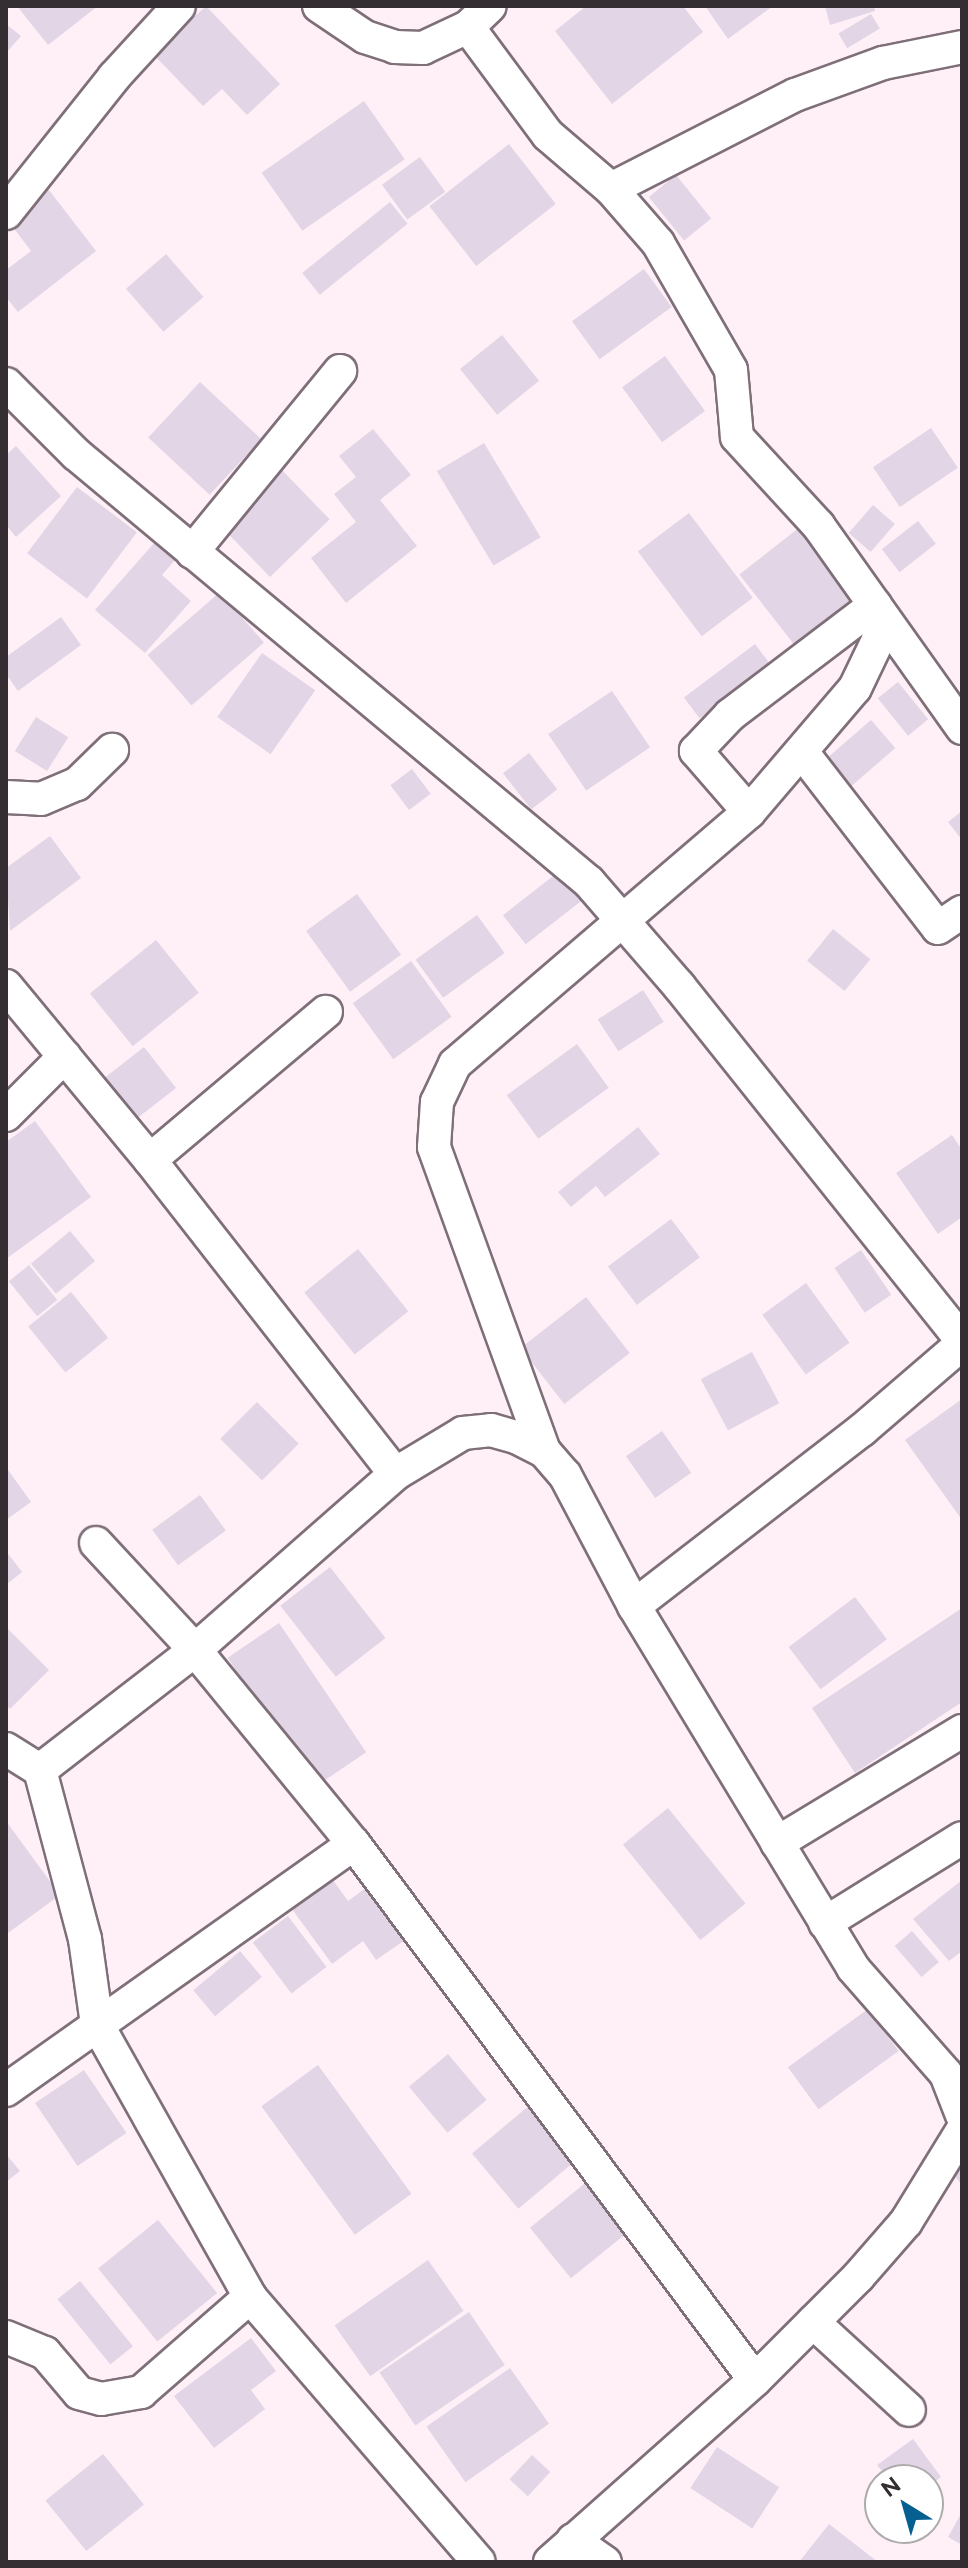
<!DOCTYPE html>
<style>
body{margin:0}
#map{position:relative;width:968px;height:2568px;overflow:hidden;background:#fff0f8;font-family:Raleway,sans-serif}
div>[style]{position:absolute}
.building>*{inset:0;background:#e2d5e5;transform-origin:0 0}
.roads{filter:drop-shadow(2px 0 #7f6f79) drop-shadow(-2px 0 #7f6f79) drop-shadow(0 2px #7f6f79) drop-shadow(0 -2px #7f6f79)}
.street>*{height:32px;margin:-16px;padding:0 16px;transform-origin:16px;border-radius:16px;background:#fff}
span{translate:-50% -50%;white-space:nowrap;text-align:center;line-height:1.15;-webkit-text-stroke:6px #fff;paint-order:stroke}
.frame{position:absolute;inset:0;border:8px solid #342d31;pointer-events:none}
.north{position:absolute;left:864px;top:2464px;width:80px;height:80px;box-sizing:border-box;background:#fff;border:2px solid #aeabad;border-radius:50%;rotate:323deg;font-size:22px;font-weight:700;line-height:32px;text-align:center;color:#342d31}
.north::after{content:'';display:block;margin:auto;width:28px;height:36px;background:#056091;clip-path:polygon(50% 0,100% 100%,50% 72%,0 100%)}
</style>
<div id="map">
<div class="building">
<div style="clip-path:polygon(17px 6px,98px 6px,48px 45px)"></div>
<div style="clip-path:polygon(206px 6px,280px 84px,247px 115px,222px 89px,203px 106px,154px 55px)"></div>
<div style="clip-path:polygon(586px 6px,683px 6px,703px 32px,612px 104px,555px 31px)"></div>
<div style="clip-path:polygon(705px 6px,773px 6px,728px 39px)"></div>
<div style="clip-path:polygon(825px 6px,874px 6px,875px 11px,830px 25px)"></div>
<div style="left:871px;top:14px;width:17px;height:38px;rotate:59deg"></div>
<div style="clip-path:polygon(6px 24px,21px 36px,6px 53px)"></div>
<div style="left:364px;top:101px;width:71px;height:125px;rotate:55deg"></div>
<div style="left:509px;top:144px;width:76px;height:101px;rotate:52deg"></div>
<div style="left:420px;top:157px;width:43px;height:47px;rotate:54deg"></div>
<div style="left:676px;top:175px;width:56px;height:35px;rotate:51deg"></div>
<div style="clip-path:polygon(49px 190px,96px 251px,18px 312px,6px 297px,6px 270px,31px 251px,9px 222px)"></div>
<div style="left:390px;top:202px;width:28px;height:113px;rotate:51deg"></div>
<div style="left:166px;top:254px;width:57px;height:53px;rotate:49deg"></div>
<div style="left:644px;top:269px;width:47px;height:89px;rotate:54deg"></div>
<div style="left:502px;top:335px;width:59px;height:54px;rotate:51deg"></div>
<div style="left:665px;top:356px;width:68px;height:53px;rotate:54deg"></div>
<div style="left:200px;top:382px;width:84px;height:76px;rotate:43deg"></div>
<div style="left:931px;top:428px;width:48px;height:70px;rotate:56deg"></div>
<div style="clip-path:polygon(373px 429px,411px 475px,380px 500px,417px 546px,346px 603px,311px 558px,356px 522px,334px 494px,356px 477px,339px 456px)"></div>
<div style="left:484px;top:443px;width:110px;height:55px;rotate:59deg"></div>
<div style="clip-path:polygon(16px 446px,61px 496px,16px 537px,6px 525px,6px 455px)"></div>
<div style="left:281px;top:469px;width:70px;height:83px;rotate:46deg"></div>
<div style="left:77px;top:487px;width:75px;height:83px;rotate:37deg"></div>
<div style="left:873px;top:505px;width:29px;height:37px;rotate:41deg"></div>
<div style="left:689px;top:513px;width:106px;height:64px;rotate:53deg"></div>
<div style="left:918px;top:521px;width:29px;height:46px;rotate:52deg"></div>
<div style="left:800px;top:527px;width:96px;height:77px;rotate:52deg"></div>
<div style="clip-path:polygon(155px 542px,175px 560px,162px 575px,191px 601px,145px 653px,95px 610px)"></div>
<div style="left:220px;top:592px;width:67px;height:96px;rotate:49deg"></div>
<div style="clip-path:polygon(61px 617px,81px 645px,18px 691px,6px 674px,6px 657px)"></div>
<div style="left:755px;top:644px;width:26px;height:89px;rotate:53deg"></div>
<div style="left:262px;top:653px;width:65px;height:78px;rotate:35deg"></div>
<div style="left:898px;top:682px;width:48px;height:26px;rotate:51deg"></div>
<div style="left:612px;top:691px;width:68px;height:77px;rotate:56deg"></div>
<div style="left:36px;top:717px;width:38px;height:40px;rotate:32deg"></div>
<div style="left:871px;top:720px;width:37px;height:60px;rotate:49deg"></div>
<div style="left:529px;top:753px;width:46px;height:33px;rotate:52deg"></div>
<div style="left:412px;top:769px;width:31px;height:27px;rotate:53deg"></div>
<div style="clip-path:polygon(962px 811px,962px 840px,948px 822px)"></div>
<div style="clip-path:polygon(50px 836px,81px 878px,10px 931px,6px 868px)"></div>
<div style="left:562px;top:869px;width:37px;height:75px;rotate:52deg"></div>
<div style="left:357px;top:894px;width:75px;height:63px;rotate:54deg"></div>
<div style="left:477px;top:915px;width:47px;height:76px;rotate:54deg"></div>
<div style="left:833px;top:929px;width:48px;height:41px;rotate:39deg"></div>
<div style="left:156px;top:940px;width:68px;height:85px;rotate:51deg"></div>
<div style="left:411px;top:961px;width:69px;height:72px;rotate:54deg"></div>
<div style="left:643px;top:990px;width:38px;height:54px;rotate:57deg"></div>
<div style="left:577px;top:1044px;width:54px;height:87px;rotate:54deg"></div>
<div style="left:144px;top:1047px;width:52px;height:53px;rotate:52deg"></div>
<div style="clip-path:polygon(35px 1121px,91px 1197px,6px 1259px,6px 1142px)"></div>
<div style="clip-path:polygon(638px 1127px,660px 1154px,605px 1197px,596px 1186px,571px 1207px,558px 1192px)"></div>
<div style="clip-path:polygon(952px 1135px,962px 1150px,962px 1217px,938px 1234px,896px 1173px)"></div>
<div style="left:671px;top:1219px;width:48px;height:79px;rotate:53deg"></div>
<div style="left:70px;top:1231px;width:39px;height:51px;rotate:50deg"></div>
<div style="left:358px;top:1249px;width:80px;height:69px;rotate:51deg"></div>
<div style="left:861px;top:1250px;width:54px;height:32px;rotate:56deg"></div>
<div style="left:29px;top:1265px;width:45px;height:26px;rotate:51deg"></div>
<div style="left:806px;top:1283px;width:74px;height:54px;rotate:54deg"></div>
<div style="left:71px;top:1292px;width:59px;height:55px;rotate:51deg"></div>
<div style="left:586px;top:1297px;width:71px;height:83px;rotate:52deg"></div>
<div style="left:752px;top:1352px;width:58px;height:58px;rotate:62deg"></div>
<div style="clip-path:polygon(962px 1399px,962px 1520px,905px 1440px)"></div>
<div style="left:257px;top:1402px;width:59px;height:52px;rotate:45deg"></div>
<div style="left:662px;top:1431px;width:51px;height:44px;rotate:55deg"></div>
<div style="clip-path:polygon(6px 1467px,31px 1502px,6px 1520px)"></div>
<div style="left:200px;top:1495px;width:44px;height:59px;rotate:54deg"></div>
<div style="clip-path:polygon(6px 1551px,22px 1572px,6px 1585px)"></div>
<div style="left:330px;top:1567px;width:90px;height:63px;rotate:52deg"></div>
<div style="left:855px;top:1597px;width:53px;height:83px;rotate:53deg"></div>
<div style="clip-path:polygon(962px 1608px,962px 1702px,855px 1773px,812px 1708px)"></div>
<div style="left:279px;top:1623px;width:156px;height:62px;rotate:56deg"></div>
<div style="clip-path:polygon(6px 1627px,49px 1670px,10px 1709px,6px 1705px)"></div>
<div style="left:668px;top:1808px;width:123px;height:58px;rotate:51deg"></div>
<div style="clip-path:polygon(6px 1821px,60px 1895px,8px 1933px,6px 1930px)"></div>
<div style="clip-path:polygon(330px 1876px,348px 1901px,367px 1887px,405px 1940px,376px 1960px,363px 1941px,332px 1964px,289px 1905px)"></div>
<div style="clip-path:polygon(962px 1880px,962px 1951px,949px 1961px,913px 1919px)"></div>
<div style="left:288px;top:1916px;width:64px;height:44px;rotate:53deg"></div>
<div style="left:912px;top:1931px;width:41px;height:23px;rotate:49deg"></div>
<div style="left:240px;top:1951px;width:34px;height:61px;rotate:50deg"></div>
<div style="left:868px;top:2009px;width:52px;height:99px;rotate:54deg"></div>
<div style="left:448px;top:2054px;width:60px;height:51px;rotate:50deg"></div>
<div style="left:318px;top:2065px;width:159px;height:70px;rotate:54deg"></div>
<div style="left:84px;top:2070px;width:76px;height:59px;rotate:56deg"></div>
<div style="left:531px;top:2104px;width:72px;height:77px;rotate:50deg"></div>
<div style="clip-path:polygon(6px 2154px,20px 2171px,6px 2182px)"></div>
<div style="clip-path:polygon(962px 2168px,962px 2185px,954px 2175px)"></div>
<div style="left:589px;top:2180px;width:65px;height:76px;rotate:51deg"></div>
<div style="left:158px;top:2220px;width:94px;height:77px;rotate:51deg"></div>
<div style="left:428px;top:2260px;width:62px;height:114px;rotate:55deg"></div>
<div style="left:80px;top:2281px;width:84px;height:29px;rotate:51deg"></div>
<div style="left:469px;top:2312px;width:64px;height:108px;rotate:56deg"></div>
<div style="clip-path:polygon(251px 2338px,276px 2371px,251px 2390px,265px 2409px,214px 2448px,174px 2396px)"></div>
<div style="left:510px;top:2368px;width:68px;height:102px;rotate:55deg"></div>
<div style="clip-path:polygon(913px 2439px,941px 2477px,928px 2487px,928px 2480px,889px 2480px,877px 2465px)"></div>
<div style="left:717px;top:2447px;width:74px;height:49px;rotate:33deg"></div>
<div style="left:103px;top:2454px;width:65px;height:74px;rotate:51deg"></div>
<div style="left:532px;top:2455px;width:25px;height:33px;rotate:43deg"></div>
<div style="clip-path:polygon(962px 2512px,962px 2545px,948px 2537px)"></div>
<div style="clip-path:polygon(829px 2524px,878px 2562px,799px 2562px)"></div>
</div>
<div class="roads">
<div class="street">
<div style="left:319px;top:6px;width:55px;rotate:34deg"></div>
<div style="left:365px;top:37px;width:32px;rotate:18deg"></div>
<div style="left:395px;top:47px;width:28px;rotate:2deg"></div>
<div style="left:423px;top:48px;width:50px;rotate:-25deg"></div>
<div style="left:468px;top:27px;width:134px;rotate:53.5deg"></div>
<div style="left:548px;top:135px;width:83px;rotate:40.6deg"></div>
<div style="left:611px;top:189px;width:72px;rotate:49deg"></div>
<div style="left:658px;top:243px;width:146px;rotate:60.1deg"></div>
<div style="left:731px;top:370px;width:67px;rotate:84.9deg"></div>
<div style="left:737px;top:437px;width:120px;rotate:47.4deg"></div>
<div style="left:818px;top:525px;width:249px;rotate:54.6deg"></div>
<div style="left:468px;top:27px;width:30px;rotate:-44deg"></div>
<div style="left:611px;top:189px;width:207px;rotate:-27.1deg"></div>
<div style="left:795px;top:95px;width:94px;rotate:-20deg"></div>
<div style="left:883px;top:63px;width:81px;rotate:-11.4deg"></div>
<div style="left:6px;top:213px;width:174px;rotate:-51.5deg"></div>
<div style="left:114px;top:77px;width:96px;rotate:-47.5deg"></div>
<div style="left:6px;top:384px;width:99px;rotate:45deg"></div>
<div style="left:76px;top:454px;width:668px;rotate:39.84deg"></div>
<div style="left:589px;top:882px;width:138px;rotate:49.1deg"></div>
<div style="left:679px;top:986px;width:454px;rotate:51.4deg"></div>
<div style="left:192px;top:552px;width:234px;rotate:-50.7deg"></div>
<div style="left:802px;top:752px;width:222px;rotate:52.3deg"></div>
<div style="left:938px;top:928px;width:29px;rotate:-34deg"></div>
<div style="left:6px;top:797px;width:35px;rotate:3deg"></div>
<div style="left:41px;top:799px;width:39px;rotate:-23deg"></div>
<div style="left:77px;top:784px;width:49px;rotate:-44.2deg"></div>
<div style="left:749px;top:812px;width:163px;rotate:-49.5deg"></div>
<div style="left:855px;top:688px;width:55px;rotate:-64.4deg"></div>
<div style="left:879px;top:638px;width:33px;rotate:-97deg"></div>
<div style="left:6px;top:986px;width:226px;rotate:50.4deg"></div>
<div style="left:150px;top:1160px;width:398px;rotate:52deg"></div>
<div style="left:6px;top:1115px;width:83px;rotate:-45deg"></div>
<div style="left:150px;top:1160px;width:230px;rotate:-40.1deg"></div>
<div style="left:544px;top:1451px;width:323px;rotate:-109.9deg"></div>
<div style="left:434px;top:1147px;width:45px;rotate:-86.2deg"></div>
<div style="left:437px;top:1102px;width:42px;rotate:-64.7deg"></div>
<div style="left:455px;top:1064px;width:387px;rotate:-40.6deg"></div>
<div style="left:749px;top:812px;width:81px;rotate:-131deg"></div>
<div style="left:696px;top:751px;width:50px;rotate:-46.6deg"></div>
<div style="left:730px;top:715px;width:182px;rotate:-37.2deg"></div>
<div style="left:96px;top:1543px;width:146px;rotate:47.2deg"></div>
<div style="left:195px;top:1650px;width:251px;rotate:50.7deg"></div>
<div style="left:354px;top:1844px;width:669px;rotate:53.2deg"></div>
<div style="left:634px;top:1606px;width:288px;rotate:-37.7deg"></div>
<div style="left:862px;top:1430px;width:132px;rotate:-40.7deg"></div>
<div style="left:6px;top:1749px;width:40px;rotate:32deg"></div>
<div style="left:40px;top:1770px;width:196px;rotate:-37.7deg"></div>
<div style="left:195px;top:1650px;width:266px;rotate:-41.3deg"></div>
<div style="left:395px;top:1474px;width:79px;rotate:-31.1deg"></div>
<div style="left:463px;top:1433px;width:28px;rotate:-6deg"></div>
<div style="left:491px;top:1430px;width:26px;rotate:16deg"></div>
<div style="left:516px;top:1437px;width:31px;rotate:27deg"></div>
<div style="left:544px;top:1451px;width:32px;rotate:49deg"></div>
<div style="left:565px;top:1475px;width:148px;rotate:62.2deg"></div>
<div style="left:634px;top:1606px;width:423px;rotate:58.8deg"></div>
<div style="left:853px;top:1968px;width:141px;rotate:48.7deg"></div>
<div style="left:946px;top:2074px;width:44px;rotate:68.7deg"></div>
<div style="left:40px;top:1770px;width:175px;rotate:75.1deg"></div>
<div style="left:85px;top:1939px;width:86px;rotate:82deg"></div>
<div style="left:97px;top:2024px;width:313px;rotate:60.7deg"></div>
<div style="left:250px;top:2297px;width:350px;rotate:49.2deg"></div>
<div style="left:777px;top:1843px;width:216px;rotate:-31.2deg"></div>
<div style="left:825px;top:1923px;width:161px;rotate:-31.8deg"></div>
<div style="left:6px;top:2090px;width:426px;rotate:-35.3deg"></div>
<div style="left:813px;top:2322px;width:130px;rotate:42.5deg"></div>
<div style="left:6px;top:2337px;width:42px;rotate:22.3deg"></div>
<div style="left:45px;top:2353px;width:52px;rotate:49.6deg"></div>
<div style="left:79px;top:2393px;width:23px;rotate:15deg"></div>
<div style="left:101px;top:2399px;width:41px;rotate:-9.9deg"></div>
<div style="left:141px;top:2392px;width:145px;rotate:-41.1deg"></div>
<div style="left:573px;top:2540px;width:39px;rotate:35deg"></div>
<div style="left:550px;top:2562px;width:274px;rotate:-41.6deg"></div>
<div style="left:755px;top:2380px;width:146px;rotate:-45deg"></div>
<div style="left:858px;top:2277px;width:73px;rotate:-48.9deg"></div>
<div style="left:906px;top:2222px;width:107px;rotate:-58.4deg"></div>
</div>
</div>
<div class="frame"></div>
<div class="north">N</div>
</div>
